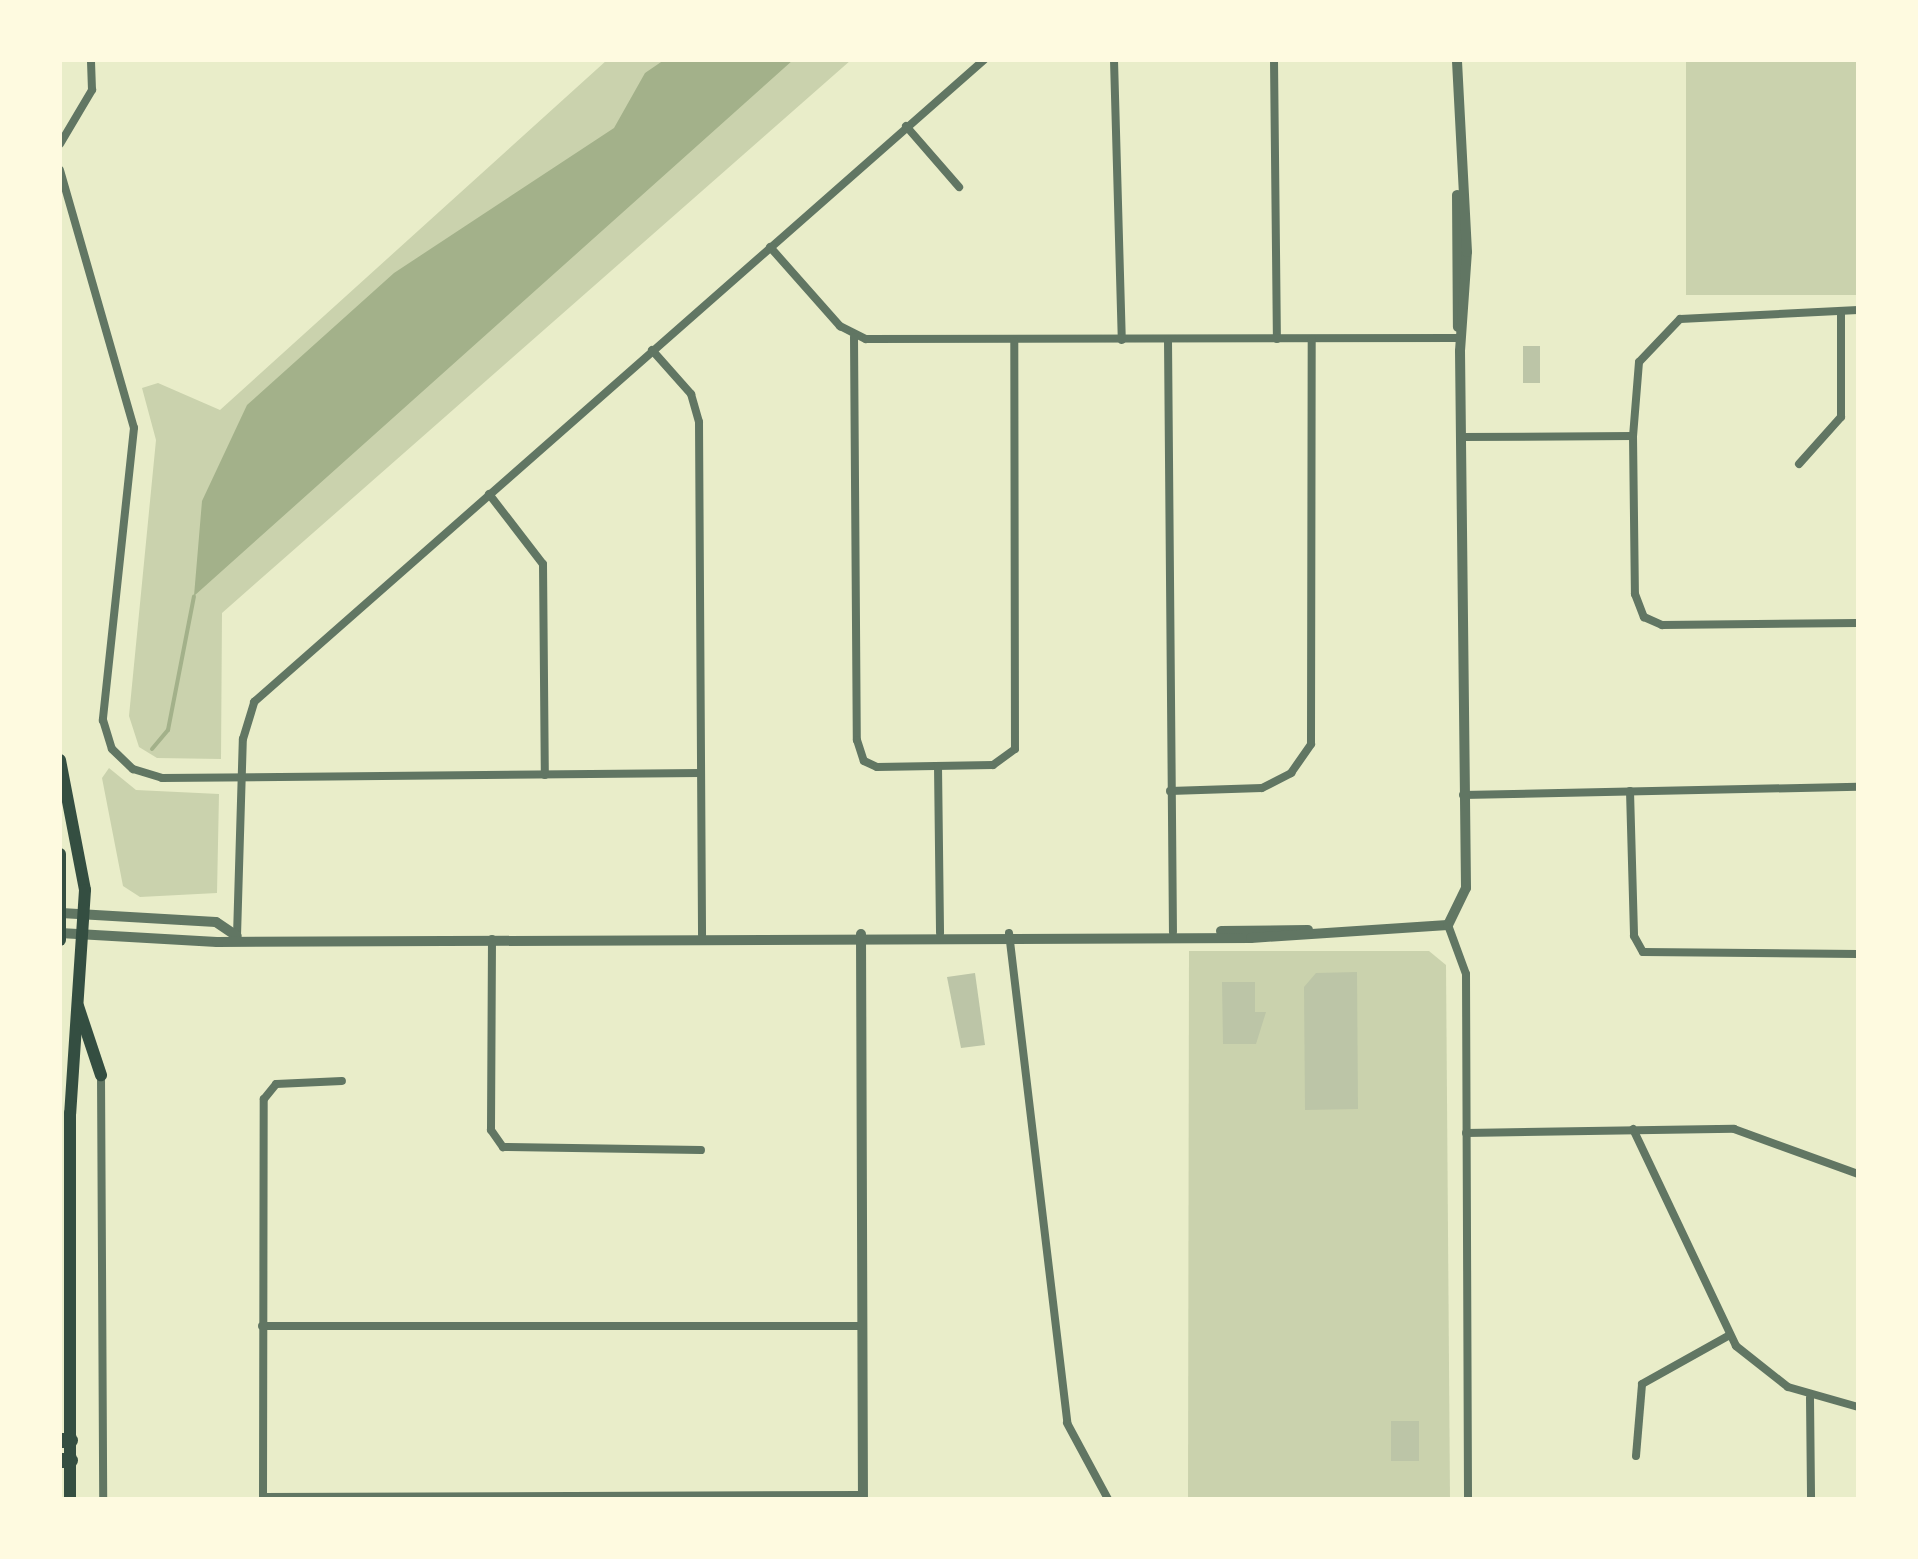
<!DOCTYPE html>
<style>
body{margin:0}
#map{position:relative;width:1918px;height:1559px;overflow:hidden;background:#e9edc9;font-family:"Open Sans",sans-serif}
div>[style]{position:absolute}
.green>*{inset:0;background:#cad2ad;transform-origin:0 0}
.water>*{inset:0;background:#a3b18a}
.stream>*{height:4px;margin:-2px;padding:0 2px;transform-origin:2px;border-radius:2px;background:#a3b18a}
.building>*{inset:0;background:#bcc5a7;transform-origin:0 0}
.minor>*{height:8px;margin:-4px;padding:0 4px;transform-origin:4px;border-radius:4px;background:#617663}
.tertiary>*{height:10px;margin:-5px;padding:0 5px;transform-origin:5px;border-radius:5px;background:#617663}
.primary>*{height:12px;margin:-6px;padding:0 6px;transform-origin:6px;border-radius:6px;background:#344e41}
.motorway>*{height:15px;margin:-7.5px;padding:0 7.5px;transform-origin:7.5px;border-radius:7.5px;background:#344e41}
span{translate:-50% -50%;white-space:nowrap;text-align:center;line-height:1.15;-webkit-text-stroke:8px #fefae0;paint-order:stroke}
.frame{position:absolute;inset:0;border:62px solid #fefae0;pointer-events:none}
</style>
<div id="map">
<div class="green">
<div style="clip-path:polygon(607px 60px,851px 60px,222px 613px,221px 759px,157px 758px,139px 747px,129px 716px,156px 440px,142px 388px,158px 383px,220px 410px)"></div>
<div style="left:1686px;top:60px;width:172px;height:235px"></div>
<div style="clip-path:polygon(109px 768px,136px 790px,219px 794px,217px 893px,140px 897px,123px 886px,102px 778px)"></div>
<div style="clip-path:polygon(1189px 951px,1429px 951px,1446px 965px,1450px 1499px,1188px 1499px)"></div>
</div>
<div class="water">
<div style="clip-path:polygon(664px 60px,793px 60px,194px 596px,202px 501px,247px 405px,394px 273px,614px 128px,645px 73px)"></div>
</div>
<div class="stream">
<div style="left:152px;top:749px;width:25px;rotate:-50deg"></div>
<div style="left:168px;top:730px;width:136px;rotate:-79deg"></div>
</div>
<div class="building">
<div style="left:1523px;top:346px;width:17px;height:37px"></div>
<div style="clip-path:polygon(1357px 972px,1358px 1109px,1305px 1110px,1304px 987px,1316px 973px)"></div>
<div style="clip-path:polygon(975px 973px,985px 1045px,961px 1048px,947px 977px)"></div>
<div style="clip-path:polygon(1222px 982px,1255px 982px,1255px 1012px,1266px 1012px,1256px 1044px,1223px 1044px)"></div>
<div style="left:1391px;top:1421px;width:28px;height:40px"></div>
</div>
<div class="minor">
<div style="left:1114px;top:60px;width:280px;rotate:88.4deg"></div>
<div style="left:1274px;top:60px;width:279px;rotate:89.4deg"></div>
<div style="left:906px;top:126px;width:81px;rotate:49deg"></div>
<div style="left:60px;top:144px;width:63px;rotate:-59.3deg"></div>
<div style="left:92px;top:90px;width:30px;rotate:-92deg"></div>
<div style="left:60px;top:170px;width:268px;rotate:74deg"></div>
<div style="left:134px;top:428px;width:294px;rotate:96.1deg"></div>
<div style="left:103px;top:720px;width:30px;rotate:73deg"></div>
<div style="left:112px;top:749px;width:29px;rotate:44deg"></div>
<div style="left:133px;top:769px;width:30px;rotate:17deg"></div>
<div style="left:162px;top:778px;width:539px;rotate:-0.53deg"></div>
<div style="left:770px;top:247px;width:106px;rotate:48.5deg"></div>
<div style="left:840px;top:326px;width:29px;rotate:27deg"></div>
<div style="left:866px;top:339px;width:594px;rotate:-0.1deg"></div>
<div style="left:1858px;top:310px;width:178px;rotate:177.1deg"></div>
<div style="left:1680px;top:319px;width:59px;rotate:133.6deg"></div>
<div style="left:1639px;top:362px;width:74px;rotate:94.6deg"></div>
<div style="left:1633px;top:436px;width:158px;rotate:89.3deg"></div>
<div style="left:1635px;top:594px;width:25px;rotate:69deg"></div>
<div style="left:1644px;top:617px;width:20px;rotate:24deg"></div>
<div style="left:1662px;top:625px;width:196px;rotate:-0.6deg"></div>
<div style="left:854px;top:337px;width:403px;rotate:89.6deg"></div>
<div style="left:857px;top:740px;width:22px;rotate:72deg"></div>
<div style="left:864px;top:761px;width:14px;rotate:25deg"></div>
<div style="left:877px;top:767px;width:116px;rotate:-1deg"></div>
<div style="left:993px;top:765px;width:27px;rotate:-36deg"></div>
<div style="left:1015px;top:749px;width:408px;rotate:-90.1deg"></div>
<div style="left:1168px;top:340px;width:592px;rotate:89.52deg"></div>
<div style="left:652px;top:350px;width:59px;rotate:48.4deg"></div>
<div style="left:691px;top:394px;width:29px;rotate:74deg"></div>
<div style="left:699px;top:422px;width:513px;rotate:89.66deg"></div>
<div style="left:1461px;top:437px;width:172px;rotate:-0.3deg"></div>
<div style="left:1799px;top:464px;width:63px;rotate:-48.2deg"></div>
<div style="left:1841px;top:417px;width:106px;rotate:-90deg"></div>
<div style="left:489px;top:494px;width:88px;rotate:52.4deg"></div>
<div style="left:543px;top:564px;width:211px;rotate:89.5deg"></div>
<div style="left:938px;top:766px;width:167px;rotate:89.3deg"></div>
<div style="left:1170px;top:791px;width:92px;rotate:-1.9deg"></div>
<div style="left:1262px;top:788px;width:33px;rotate:-27deg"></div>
<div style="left:1291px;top:773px;width:35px;rotate:-55deg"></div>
<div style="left:1311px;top:744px;width:405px;rotate:-89.9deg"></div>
<div style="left:1630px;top:791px;width:145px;rotate:88.4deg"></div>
<div style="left:1634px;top:936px;width:18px;rotate:61deg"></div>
<div style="left:1643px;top:952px;width:215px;rotate:0.5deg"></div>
<div style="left:1463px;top:795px;width:395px;rotate:-1.2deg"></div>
<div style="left:1448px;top:925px;width:52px;rotate:69.8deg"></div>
<div style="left:1466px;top:974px;width:525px;rotate:89.78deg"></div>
<div style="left:1009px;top:933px;width:493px;rotate:83.2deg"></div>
<div style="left:1067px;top:1423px;width:86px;rotate:61.7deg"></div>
<div style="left:237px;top:936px;width:197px;rotate:-88.3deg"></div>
<div style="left:243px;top:739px;width:39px;rotate:-73deg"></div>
<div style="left:254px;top:702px;width:972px;rotate:-41.33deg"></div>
<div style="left:492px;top:939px;width:191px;rotate:90.3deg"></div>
<div style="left:491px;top:1130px;width:21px;rotate:55deg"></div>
<div style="left:503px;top:1147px;width:198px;rotate:0.9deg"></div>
<div style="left:101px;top:1075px;width:424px;rotate:89.7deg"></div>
<div style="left:1633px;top:1129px;width:240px;rotate:64.6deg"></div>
<div style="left:1736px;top:1346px;width:66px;rotate:38.3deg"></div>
<div style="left:1788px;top:1387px;width:73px;rotate:15.9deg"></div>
<div style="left:1466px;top:1133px;width:268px;rotate:-0.9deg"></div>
<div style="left:1734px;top:1129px;width:132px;rotate:19.9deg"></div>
<div style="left:262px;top:1326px;width:600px"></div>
<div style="left:1810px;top:1398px;width:101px;rotate:89.4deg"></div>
<div style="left:1636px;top:1456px;width:72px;rotate:-85.2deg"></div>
<div style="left:1642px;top:1384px;width:98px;rotate:-29.2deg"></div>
<div style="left:263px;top:1497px;width:599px;rotate:-0.19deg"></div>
<div style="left:263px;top:1499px;width:400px;rotate:-89.9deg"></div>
<div style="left:264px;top:1099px;width:19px;rotate:-51deg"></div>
<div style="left:276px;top:1084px;width:66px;rotate:-2.6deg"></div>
</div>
<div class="tertiary">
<div style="left:1457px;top:195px;width:132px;rotate:89.6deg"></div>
<div style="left:61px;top:913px;width:155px;rotate:3.3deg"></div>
<div style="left:216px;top:922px;width:25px;rotate:34deg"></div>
<div style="left:1221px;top:931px;width:87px;rotate:-0.7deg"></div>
<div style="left:60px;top:933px;width:157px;rotate:3.3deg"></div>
<div style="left:217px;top:942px;width:1034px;rotate:-0.22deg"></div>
<div style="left:1251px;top:938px;width:197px;rotate:-3.8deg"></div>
<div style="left:1448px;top:925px;width:41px;rotate:-64.1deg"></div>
<div style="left:1466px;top:888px;width:537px;rotate:-90.64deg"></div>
<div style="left:1460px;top:351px;width:99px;rotate:-86deg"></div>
<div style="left:1467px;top:252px;width:192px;rotate:-93deg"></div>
<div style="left:861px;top:934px;width:565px;rotate:89.8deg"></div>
</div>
<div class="primary">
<div style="left:60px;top:760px;width:132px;rotate:79.1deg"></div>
<div style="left:85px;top:890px;width:224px;rotate:93.8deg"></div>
<div style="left:70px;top:1113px;width:386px;rotate:90deg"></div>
<div style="left:60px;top:854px;width:86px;rotate:90deg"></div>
<div style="left:78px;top:1006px;width:73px;rotate:71.6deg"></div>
</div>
<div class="motorway">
<div style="left:60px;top:1440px;width:10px"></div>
<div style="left:60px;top:1460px;width:10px"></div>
</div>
<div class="frame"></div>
</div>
